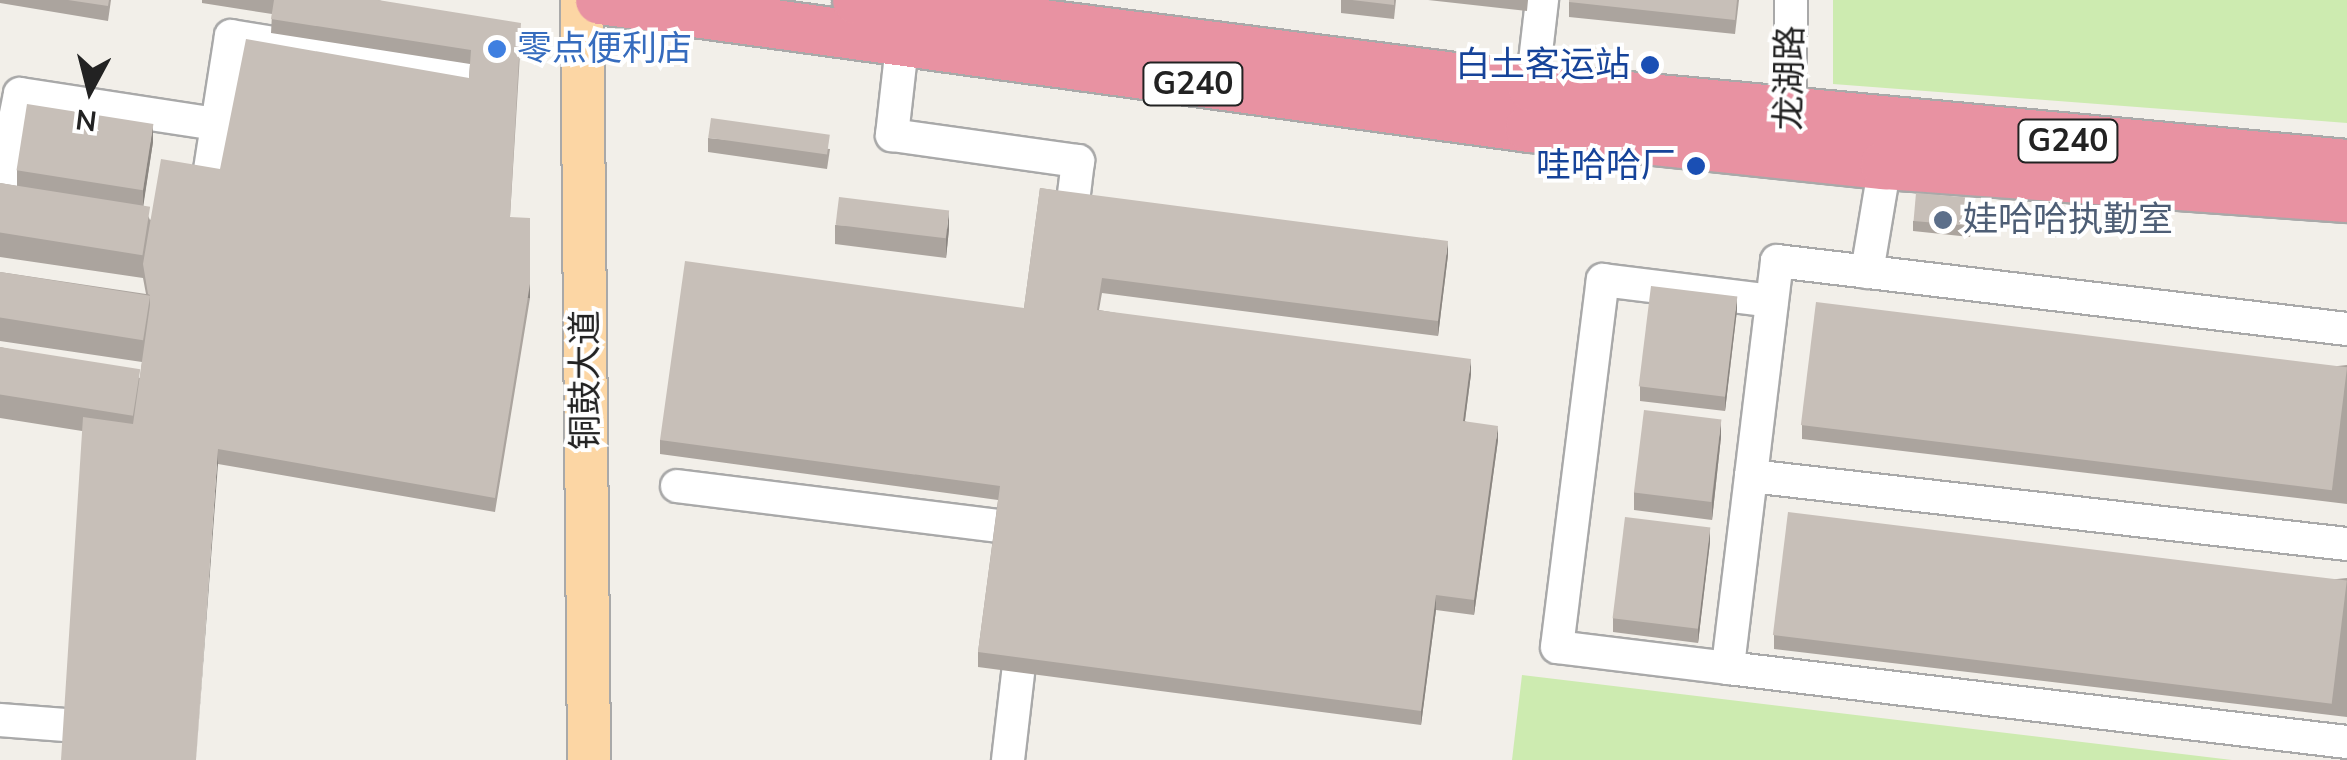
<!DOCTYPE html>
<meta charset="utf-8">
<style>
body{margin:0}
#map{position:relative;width:2347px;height:760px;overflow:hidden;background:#f2efe9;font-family:"Nunito Sans","Noto Sans SC",sans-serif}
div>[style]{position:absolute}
.grass>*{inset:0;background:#cdebb0}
.roads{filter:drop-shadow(2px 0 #a9a9a9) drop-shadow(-2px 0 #a9a9a9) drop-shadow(0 2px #a9a9a9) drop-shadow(0 -2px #a9a9a9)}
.minor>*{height:32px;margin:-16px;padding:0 16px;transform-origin:16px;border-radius:16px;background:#fff}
.major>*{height:42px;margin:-21px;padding:0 21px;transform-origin:21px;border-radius:21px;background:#fcd6a4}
.highway>*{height:48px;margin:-24px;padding:0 24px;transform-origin:24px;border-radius:24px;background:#e892a2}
.wall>*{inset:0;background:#aba49e}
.shaded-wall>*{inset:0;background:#8b8681;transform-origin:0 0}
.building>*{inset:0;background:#c7bfb8;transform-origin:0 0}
.dots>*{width:28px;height:28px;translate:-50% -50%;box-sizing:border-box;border:5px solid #fff;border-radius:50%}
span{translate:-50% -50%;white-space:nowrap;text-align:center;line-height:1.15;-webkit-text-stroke:8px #fff;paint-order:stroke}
.shield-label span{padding:2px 8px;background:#fff;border:2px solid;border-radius:8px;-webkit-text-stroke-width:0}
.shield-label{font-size:32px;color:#222;font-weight:700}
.shop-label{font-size:35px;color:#366cbe}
.left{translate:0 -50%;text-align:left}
.transit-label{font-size:35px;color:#164399}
.right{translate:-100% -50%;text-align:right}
.street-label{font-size:35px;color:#222}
.service-label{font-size:35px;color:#4e5e75}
.north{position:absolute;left:40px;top:40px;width:100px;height:100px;-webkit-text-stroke:8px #fff;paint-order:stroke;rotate:187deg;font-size:28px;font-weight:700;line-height:40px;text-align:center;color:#222}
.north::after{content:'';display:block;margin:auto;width:35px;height:45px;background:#222;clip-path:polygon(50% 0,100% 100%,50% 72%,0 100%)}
</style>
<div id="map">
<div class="grass">
<div style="clip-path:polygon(1833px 0,2347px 0,2347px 123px,1833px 84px)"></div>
<div style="clip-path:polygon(1522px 675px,2232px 760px,1512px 760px)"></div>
</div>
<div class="roads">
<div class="minor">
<div style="left:902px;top:46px;width:90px;rotate:96.4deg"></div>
<div style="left:892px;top:135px;width:188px;rotate:8deg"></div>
<div style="left:1078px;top:161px;width:74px;rotate:97deg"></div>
<div style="left:1532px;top:87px;width:88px;rotate:-83.4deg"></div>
<div style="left:1789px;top:130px;width:130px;rotate:-89.1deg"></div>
<div style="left:0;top:193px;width:101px;rotate:-78.6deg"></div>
<div style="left:20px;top:94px;width:197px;rotate:8.7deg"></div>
<div style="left:204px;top:208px;width:174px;rotate:-81.1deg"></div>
<div style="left:231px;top:36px;width:231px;rotate:9.2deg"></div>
<div style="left:1867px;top:272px;width:109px;rotate:-80.5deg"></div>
<div style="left:2347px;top:329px;width:574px;rotate:-173.2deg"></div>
<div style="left:1777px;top:261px;width:410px;rotate:96.9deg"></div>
<div style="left:1728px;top:668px;width:623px;rotate:6.82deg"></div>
<div style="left:1751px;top:476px;width:600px;rotate:6.51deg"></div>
<div style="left:677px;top:486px;width:362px;rotate:7.1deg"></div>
<div style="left:1728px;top:668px;width:172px;rotate:-173deg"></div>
<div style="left:1557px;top:647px;width:370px;rotate:-82.9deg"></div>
<div style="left:1603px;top:280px;width:170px;rotate:7.1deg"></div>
<div style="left:0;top:720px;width:105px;rotate:4.4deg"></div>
<div style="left:1008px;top:760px;width:131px;rotate:-83.4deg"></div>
</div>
<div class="major">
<div style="left:582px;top:0;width:760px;rotate:89.47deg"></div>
</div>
<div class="highway">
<div style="left:600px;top:0;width:939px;rotate:7.84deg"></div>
<div style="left:1530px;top:128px;width:357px;rotate:6deg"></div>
<div style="left:1885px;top:165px;width:463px;rotate:4.1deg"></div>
<div style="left:857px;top:0;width:681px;rotate:7.34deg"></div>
<div style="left:1532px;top:87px;width:819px;rotate:5.4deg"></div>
</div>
</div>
<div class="wall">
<div style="clip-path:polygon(0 0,111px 0,108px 21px,0 3px)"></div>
<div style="clip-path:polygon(202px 0,378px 0,521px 38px,510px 217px,530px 298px,495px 512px,218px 464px,82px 431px,0 418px,0 347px,140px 378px,142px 362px,0 341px,0 272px,146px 294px,143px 278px,0 257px,0 183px,17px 186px,17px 170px,153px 142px,143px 205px,150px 220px,220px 169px,469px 78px,470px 64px,271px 33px,272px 14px,202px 3px)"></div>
<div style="clip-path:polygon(1341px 0,1396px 0,1394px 19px,1341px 13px)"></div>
<div style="clip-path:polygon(1428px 0,1528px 0,1527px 11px)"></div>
<div style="clip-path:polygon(1569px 0,1739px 0,1735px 34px,1569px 17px)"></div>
<div style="clip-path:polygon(708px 138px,830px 149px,827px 169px,708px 152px)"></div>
<div style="clip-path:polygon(1040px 188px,1448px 255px,1438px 336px,1102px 293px,1099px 310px,1471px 374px,1465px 421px,1498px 440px,1474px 615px,1436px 610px,1421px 725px,978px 667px,978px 652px,998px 500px,660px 454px,660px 440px,1024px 308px)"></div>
<div style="clip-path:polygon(1974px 208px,1970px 237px,1913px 231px,1913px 221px)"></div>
<div style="clip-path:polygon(835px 225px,949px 229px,946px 258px,835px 244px)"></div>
<div style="clip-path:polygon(1737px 310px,1725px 411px,1640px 401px,1640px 386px)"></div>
<div style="clip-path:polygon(2347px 365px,2347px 504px,1802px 439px,1802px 425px)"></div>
<div style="clip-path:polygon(1721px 437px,1712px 520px,1634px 510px,1634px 492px)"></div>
<div style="clip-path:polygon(1710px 542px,1698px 643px,1613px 632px,1613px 618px)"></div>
<div style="clip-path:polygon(2347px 578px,2347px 717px,1774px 649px,1774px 635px)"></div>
</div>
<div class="shaded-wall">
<div style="clip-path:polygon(153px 124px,153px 142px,143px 208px,143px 190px)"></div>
<div style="clip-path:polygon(949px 211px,949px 229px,946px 258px,946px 239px)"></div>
<div style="clip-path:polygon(1448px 241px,1448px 255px,1438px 336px,1438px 321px)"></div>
<div style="left:530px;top:284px;width:14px;height:217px;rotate:90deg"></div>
<div style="clip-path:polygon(1737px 296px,1737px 310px,1725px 411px,1725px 396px)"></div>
<div style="clip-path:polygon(1471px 359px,1471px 374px,1463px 435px,1463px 421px)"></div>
<div style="clip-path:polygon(1721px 419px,1721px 437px,1712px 520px,1712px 501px)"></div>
<div style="clip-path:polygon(1498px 426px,1498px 440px,1474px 615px,1474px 600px)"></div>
<div style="clip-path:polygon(218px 449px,218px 464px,196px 760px)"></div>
<div style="clip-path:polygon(1710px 527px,1710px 542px,1698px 643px,1698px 628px)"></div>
<div style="clip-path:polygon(1436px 595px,1436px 610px,1421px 725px,1421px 711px)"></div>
</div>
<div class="building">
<div style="clip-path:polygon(68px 0,109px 0,108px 6px)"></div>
<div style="clip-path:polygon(273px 0,378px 0,521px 23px,510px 217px,530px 218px,530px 284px,495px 498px,218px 449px,196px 760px,61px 760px,83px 417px,133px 424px,150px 305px,150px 295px,148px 294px,143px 264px,161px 159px,220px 169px,246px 39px,469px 78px,471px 50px,271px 19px,274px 0)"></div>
<div style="clip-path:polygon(1352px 0,1394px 0,1394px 5px)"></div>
<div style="clip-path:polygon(1569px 0,1737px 0,1735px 20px,1569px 2px)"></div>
<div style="left:27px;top:104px;width:128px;height:67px;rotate:9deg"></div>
<div style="left:711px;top:118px;width:120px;height:20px;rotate:8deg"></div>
<div style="left:0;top:183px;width:152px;height:49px;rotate:9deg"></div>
<div style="clip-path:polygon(1040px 188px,1448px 241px,1438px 321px,1102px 278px,1097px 310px,1471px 359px,1463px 421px,1498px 426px,1474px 600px,1436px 595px,1421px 711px,978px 652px,1000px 486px,660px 440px,685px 261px,1024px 308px)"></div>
<div style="left:1916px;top:193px;width:58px;height:28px;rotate:5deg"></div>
<div style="left:839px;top:197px;width:111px;height:28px;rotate:7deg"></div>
<div style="left:0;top:272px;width:152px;height:45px;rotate:9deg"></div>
<div style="left:1651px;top:286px;width:87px;height:101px;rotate:7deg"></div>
<div style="left:1816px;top:302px;width:535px;height:124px;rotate:7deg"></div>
<div style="left:0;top:347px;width:142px;height:47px;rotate:9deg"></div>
<div style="left:1644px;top:410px;width:78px;height:83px;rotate:7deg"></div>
<div style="left:1788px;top:512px;width:563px;height:124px;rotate:7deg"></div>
<div style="left:1625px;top:517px;width:86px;height:102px;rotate:7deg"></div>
</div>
<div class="dots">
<div style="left:497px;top:49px;background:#3f7fe0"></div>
<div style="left:1650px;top:65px;background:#1a4fb4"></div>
<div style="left:1696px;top:166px;background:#1a4fb4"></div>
<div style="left:1943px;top:220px;background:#5c6f8a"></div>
</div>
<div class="shield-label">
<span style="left:1193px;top:84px">G240</span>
<span style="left:2068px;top:141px">G240</span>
</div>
<div class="shop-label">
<span class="left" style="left:517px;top:49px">零点便利店</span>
</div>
<div class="transit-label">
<span class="right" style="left:1630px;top:65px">白土客运站</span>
<span class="right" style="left:1676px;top:166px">哇哈哈厂</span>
</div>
<div class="street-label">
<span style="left:1790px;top:78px;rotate:-89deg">龙湖路</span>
<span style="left:586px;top:380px;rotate:-90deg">铜鼓大道</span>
</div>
<div class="service-label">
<span class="left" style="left:1963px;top:220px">娃哈哈执勤室</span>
</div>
<div class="north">N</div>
</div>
